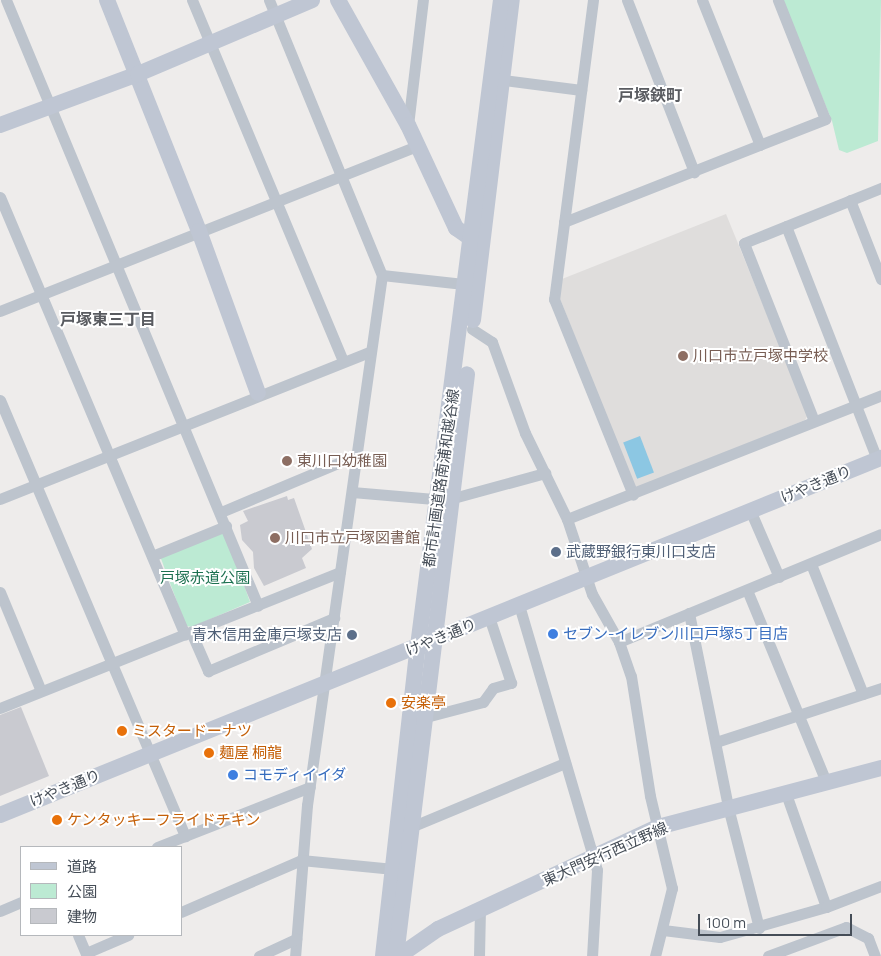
<!DOCTYPE html>
<meta charset="utf-8">
<style>
body{margin:0}
#map{position:relative;width:881px;height:956px;overflow:hidden;background:#eeeceb;font-family:Manrope,"Noto Sans JP",sans-serif}
div>[style]{position:absolute}
.education>*{inset:0;background:#dfdddc}
.green>*{inset:0;background:#bcead3}
.water>*{inset:0;background:#8cc7e3;transform-origin:0 0}
.building>*{inset:0;background:#c9cad0}
.street>*{height:11px;margin:-5.5px;padding:0 5.5px;transform-origin:5.5px;border-radius:5.5px;background:#bdc4cd}
.secondary>*{height:16px;margin:-8px;padding:0 8px;transform-origin:8px;border-radius:8px;background:#bfc6d3}
.dots>*{width:14px;height:14px;translate:-50% -50%;box-sizing:border-box;border:2px solid #fff;border-radius:50%}
span{translate:-50% -50%;white-space:nowrap;text-align:center;line-height:1.15;-webkit-text-stroke:4px #fff;paint-order:stroke}
.education-label{font-size:15px;color:#785e54}
.left{translate:0 -50%;text-align:left}
.street-label{font-size:15px;color:#454d57}
.service-label{font-size:15px;color:#4e5e75}
.right{translate:-100% -50%;text-align:right}
.park-label{font-size:15px;color:#1d7151}
.shop-label{font-size:15px;color:#366cbe}
.food-label{font-size:15px;color:#c56008}
.neighbourhood-label{font-size:16px;color:#595b60;font-weight:700}
.legend{position:absolute;left:20px;top:846px;width:162px;height:90px;box-sizing:border-box;background:#fff;border:1px solid #b5b8bc;margin:0;padding:6px 9px;list-style:none;font-size:15px;color:#454d57}
.legend li{display:flex;align-items:center;gap:10px;height:25px}
.legend b{width:25px;border:1px solid #b5b8bc}
.scale{position:absolute;left:698px;top:914px;width:154px;height:22px;box-sizing:border-box;border:2px solid #454d57;border-top:0;padding-left:6px;font-size:15px;line-height:18px;white-space:nowrap;color:#454d57;-webkit-text-stroke:4px #fff;paint-order:stroke}
</style>
<div id="map">
<div class="education">
<div style="clip-path:polygon(726px 214px,808px 415px,805px 420px,639px 488px,633px 486px,559px 296px,562px 279px)"></div>
</div>
<div class="green">
<div style="clip-path:polygon(782px 0,881px 0,878px 141px,847px 153px,839px 150px,832px 121px)"></div>
<div style="clip-path:polygon(219px 533px,226px 534px,250px 602px,192px 627px,186px 626px,160px 556px)"></div>
</div>
<div class="water">
<div style="left:640px;top:436px;width:39px;height:18px;rotate:69deg"></div>
</div>
<div class="building">
<div style="clip-path:polygon(287px 496px,288px 500px,294px 498px,312px 549px,302px 558px,306px 568px,264px 586px,254px 568px,253px 552px,242px 540px,240px 525px,248px 521px,243px 511px)"></div>
<div style="clip-path:polygon(21px 707px,49px 776px,0 796px,0 715px)"></div>
</div>
<div class="street">
<div style="left:6px;top:0;width:656px;rotate:67.42deg"></div>
<div style="left:192px;top:0;width:391px;rotate:67.3deg"></div>
<div style="left:269px;top:0;width:297px;rotate:67.7deg"></div>
<div style="left:382px;top:275px;width:535px;rotate:98.05deg"></div>
<div style="left:307px;top:805px;width:151px;rotate:94.5deg"></div>
<div style="left:593px;top:0;width:302px;rotate:97.4deg"></div>
<div style="left:554px;top:299px;width:211px;rotate:68deg"></div>
<div style="left:627px;top:0;width:185px;rotate:68.7deg"></div>
<div style="left:702px;top:0;width:156px;rotate:68.2deg"></div>
<div style="left:496px;top:79px;width:86px;rotate:7.4deg"></div>
<div style="left:408px;top:125px;width:126px;rotate:-83.2deg"></div>
<div style="left:0;top:197px;width:475px;rotate:67.1deg"></div>
<div style="left:850px;top:200px;width:85px;rotate:68.6deg"></div>
<div style="left:564px;top:222px;width:281px;rotate:-21.5deg"></div>
<div style="left:825px;top:119px;width:128px;rotate:-111.6deg"></div>
<div style="left:786px;top:226px;width:251px;rotate:68.7deg"></div>
<div style="left:382px;top:275px;width:91px;rotate:6.3deg"></div>
<div style="left:0;top:311px;width:448px;rotate:-21.6deg"></div>
<div style="left:472px;top:329px;width:24px;rotate:33deg"></div>
<div style="left:492px;top:342px;width:97px;rotate:70.1deg"></div>
<div style="left:525px;top:433px;width:96px;rotate:64deg"></div>
<div style="left:567px;top:519px;width:79px;rotate:71.6deg"></div>
<div style="left:592px;top:594px;width:55px;rotate:60.6deg"></div>
<div style="left:619px;top:642px;width:36px;rotate:71deg"></div>
<div style="left:631px;top:676px;width:121px;rotate:81deg"></div>
<div style="left:650px;top:796px;width:95px;rotate:76.6deg"></div>
<div style="left:672px;top:888px;width:70px;rotate:104deg"></div>
<div style="left:0;top:400px;width:474px;rotate:67deg"></div>
<div style="left:814px;top:421px;width:191px;rotate:-111.5deg"></div>
<div style="left:744px;top:243px;width:148px;rotate:-21.9deg"></div>
<div style="left:352px;top:492px;width:94px;rotate:4.9deg"></div>
<div style="left:446px;top:500px;width:103px;rotate:-15.3deg"></div>
<div style="left:0;top:499px;width:399px;rotate:-21.7deg"></div>
<div style="left:750px;top:510px;width:73px;rotate:66.6deg"></div>
<div style="left:221px;top:512px;width:147px;rotate:-22.7deg"></div>
<div style="left:567px;top:519px;width:338px;rotate:-21.5deg"></div>
<div style="left:152px;top:556px;width:80px;rotate:-22.1deg"></div>
<div style="left:811px;top:564px;width:140px;rotate:68.2deg"></div>
<div style="left:747px;top:590px;width:208px;rotate:67.6deg"></div>
<div style="left:0;top:592px;width:107px;rotate:67.5deg"></div>
<div style="left:519px;top:605px;width:276px;rotate:73.6deg"></div>
<div style="left:597px;top:870px;width:86px;rotate:93.3deg"></div>
<div style="left:689px;top:613px;width:198px;rotate:78.6deg"></div>
<div style="left:728px;top:807px;width:125px;rotate:75.6deg"></div>
<div style="left:191px;top:632px;width:43px;rotate:66.4deg"></div>
<div style="left:208px;top:671px;width:137px;rotate:-22.8deg"></div>
<div style="left:619px;top:642px;width:283px;rotate:-22.4deg"></div>
<div style="left:0;top:708px;width:366px;rotate:-21.8deg"></div>
<div style="left:426px;top:717px;width:59px;rotate:-14.7deg"></div>
<div style="left:483px;top:702px;width:17px;rotate:-54deg"></div>
<div style="left:493px;top:688px;width:19px;rotate:-16deg"></div>
<div style="left:511px;top:683px;width:70px;rotate:-108.4deg"></div>
<div style="left:716px;top:742px;width:174px;rotate:-18.1deg"></div>
<div style="left:785px;top:791px;width:123px;rotate:70.5deg"></div>
<div style="left:411px;top:827px;width:167px;rotate:-22.6deg"></div>
<div style="left:157px;top:847px;width:164px;rotate:-21.4deg"></div>
<div style="left:0;top:911px;width:23px;rotate:-23deg"></div>
<div style="left:181px;top:912px;width:131px;rotate:-23.4deg"></div>
<div style="left:301px;top:860px;width:93px;rotate:5.5deg"></div>
<div style="left:663px;top:930px;width:57px;rotate:7deg"></div>
<div style="left:720px;top:937px;width:110px;rotate:-15.8deg"></div>
<div style="left:826px;top:907px;width:59px;rotate:-20.9deg"></div>
<div style="left:78px;top:935px;width:23px;rotate:67deg"></div>
<div style="left:86px;top:953px;width:46px;rotate:-23.2deg"></div>
<div style="left:259px;top:956px;width:41px;rotate:-24.7deg"></div>
<div style="left:479px;top:956px;width:46px;rotate:-88.8deg"></div>
<div style="left:768px;top:956px;width:83px;rotate:-20.4deg"></div>
<div style="left:846px;top:927px;width:25px;rotate:27deg"></div>
<div style="left:868px;top:938px;width:19px;rotate:69deg"></div>
</div>
<div class="secondary">
<div style="left:107px;top:0;width:249px;rotate:68.3deg"></div>
<div style="left:199px;top:231px;width:172px;rotate:70deg"></div>
<div style="left:338px;top:0;width:143px;rotate:60.8deg"></div>
<div style="left:408px;top:125px;width:114px;rotate:65deg"></div>
<div style="left:456px;top:228px;width:19px;rotate:35deg"></div>
<div style="left:0;top:125px;width:147px;rotate:-20.3deg"></div>
<div style="left:138px;top:74px;width:189px;rotate:-23deg"></div>
<div style="left:473px;top:320px;width:322px;rotate:-83.1deg"></div>
<div style="left:0;top:815px;width:951px;rotate:-22.06deg"></div>
<div style="left:383px;top:956px;width:312px;rotate:-83.6deg"></div>
<div style="left:418px;top:646px;width:651px;rotate:-82.68deg"></div>
<div style="left:396px;top:956px;width:586px;rotate:-83.04deg"></div>
<div style="left:399px;top:956px;width:47px;rotate:-34.7deg"></div>
<div style="left:438px;top:929px;width:242px;rotate:-24.9deg"></div>
<div style="left:658px;top:827px;width:231px;rotate:-14.8deg"></div>
</div>
<div class="dots">
<div style="left:683px;top:356px;background:#8d6e63"></div>
<div style="left:287px;top:461px;background:#8d6e63"></div>
<div style="left:275px;top:538px;background:#8d6e63"></div>
<div style="left:556px;top:552px;background:#5c6f8a"></div>
<div style="left:553px;top:634px;background:#3f7fe0"></div>
<div style="left:352px;top:635px;background:#5c6f8a"></div>
<div style="left:391px;top:703px;background:#e8710a"></div>
<div style="left:122px;top:731px;background:#e8710a"></div>
<div style="left:209px;top:753px;background:#e8710a"></div>
<div style="left:233px;top:775px;background:#3f7fe0"></div>
<div style="left:57px;top:820px;background:#e8710a"></div>
</div>
<div class="education-label">
<span class="left" style="left:693px;top:356px">川口市立戸塚中学校</span>
<span class="left" style="left:297px;top:461px">東川口幼稚園</span>
<span class="left" style="left:285px;top:538px">川口市立戸塚図書館</span>
</div>
<div class="street-label">
<span style="left:441px;top:478px;rotate:-82deg">都市計画道路南浦和越谷線</span>
<span style="left:816px;top:484px;rotate:-22deg">けやき通り</span>
<span style="left:441px;top:637px;rotate:-22deg">けやき通り</span>
<span style="left:65px;top:788px;rotate:-22deg">けやき通り</span>
<span style="left:605px;top:854px;rotate:-24deg">東大門安行西立野線</span>
</div>
<div class="service-label">
<span class="left" style="left:566px;top:552px">武蔵野銀行東川口支店</span>
<span class="right" style="left:342px;top:635px">青木信用金庫戸塚支店</span>
</div>
<div class="park-label">
<span style="left:205px;top:578px">戸塚赤道公園</span>
</div>
<div class="shop-label">
<span class="left" style="left:563px;top:634px">セブン-イレブン川口戸塚5丁目店</span>
<span class="left" style="left:243px;top:775px">コモディイイダ</span>
</div>
<div class="food-label">
<span class="left" style="left:401px;top:703px">安楽亭</span>
<span class="left" style="left:132px;top:731px">ミスタードーナツ</span>
<span class="left" style="left:219px;top:753px">麺屋 桐龍</span>
<span class="left" style="left:67px;top:820px">ケンタッキーフライドチキン</span>
</div>
<div class="neighbourhood-label">
<span style="left:650px;top:95px">戸塚鋏町</span>
<span style="left:108px;top:319px">戸塚東三丁目</span>
</div>
<ul class="legend">
<li><b style="height:6px;background:#bfc6d3"></b>道路</li>
<li><b style="height:14px;background:#bcead3"></b>公園</li>
<li><b style="height:14px;background:#c9cad0"></b>建物</li>
</ul>
<div class="scale">100 m</div>
</div>
